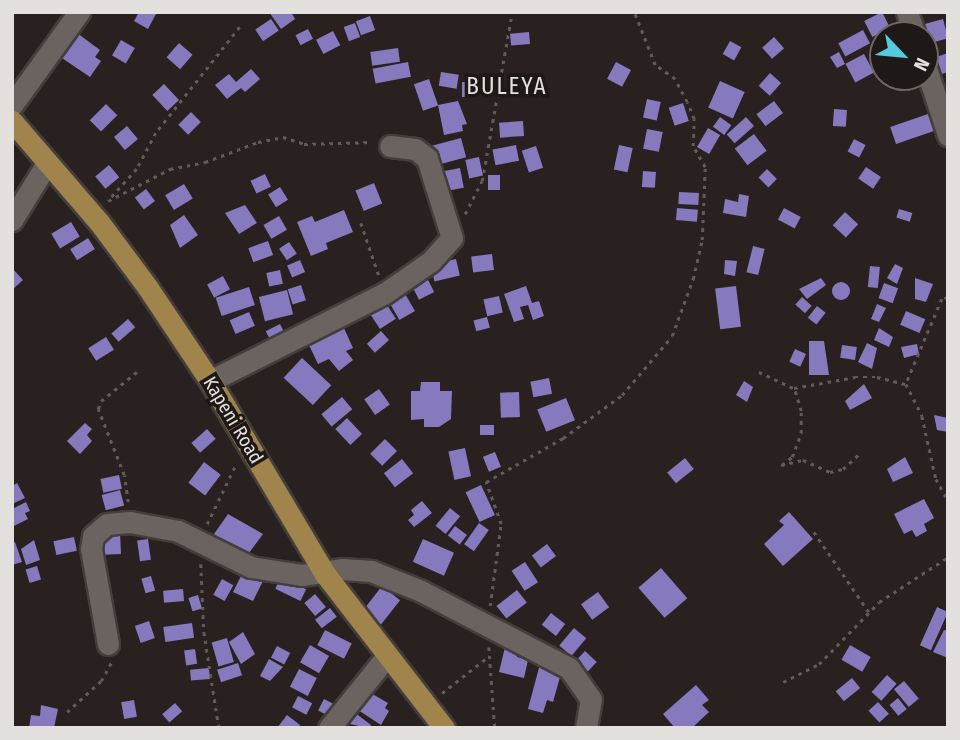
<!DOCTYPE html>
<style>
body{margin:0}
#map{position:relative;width:960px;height:740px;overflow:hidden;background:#28211f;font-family:"Fira Sans Condensed",sans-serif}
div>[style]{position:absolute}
.building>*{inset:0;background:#8679be;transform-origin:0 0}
.round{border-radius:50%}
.path>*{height:2.5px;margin-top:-1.25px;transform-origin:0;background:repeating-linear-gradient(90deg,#615b59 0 3.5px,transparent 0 8.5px)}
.roads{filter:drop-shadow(2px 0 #433e3c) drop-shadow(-2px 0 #433e3c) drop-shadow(0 2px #433e3c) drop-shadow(0 -2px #433e3c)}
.minor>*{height:21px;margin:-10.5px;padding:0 10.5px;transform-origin:10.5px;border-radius:10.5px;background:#6a6360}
.major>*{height:21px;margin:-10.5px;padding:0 10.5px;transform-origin:10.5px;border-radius:10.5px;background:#a1834c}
span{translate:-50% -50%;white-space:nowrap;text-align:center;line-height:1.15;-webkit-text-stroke:7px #1e1816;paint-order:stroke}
.street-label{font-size:19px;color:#e4e0de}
.quarter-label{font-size:23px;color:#e4e0de;letter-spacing:2px}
.frame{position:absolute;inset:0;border:14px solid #e4e0de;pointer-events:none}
.north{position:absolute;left:869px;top:21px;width:70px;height:70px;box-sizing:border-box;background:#1e1816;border:2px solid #6d6866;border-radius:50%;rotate:116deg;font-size:19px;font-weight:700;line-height:28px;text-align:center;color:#e4e0de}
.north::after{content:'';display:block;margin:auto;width:24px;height:32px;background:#54cadd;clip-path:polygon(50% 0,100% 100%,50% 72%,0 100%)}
</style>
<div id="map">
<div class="building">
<div style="clip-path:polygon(139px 12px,157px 12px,148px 29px,134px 21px)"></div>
<div style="clip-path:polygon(269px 12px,291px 12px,295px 19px,281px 29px)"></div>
<div style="left:882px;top:12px;width:18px;height:20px;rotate:63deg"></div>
<div style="left:370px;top:16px;width:15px;height:15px;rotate:70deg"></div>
<div style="left:271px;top:19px;width:14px;height:19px;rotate:56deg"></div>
<div style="left:943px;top:19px;width:20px;height:19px;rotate:75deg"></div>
<div style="left:355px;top:23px;width:15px;height:12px;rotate:70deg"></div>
<div style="left:308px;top:29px;width:11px;height:14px;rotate:63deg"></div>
<div style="clip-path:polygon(73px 30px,100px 50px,95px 57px,101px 61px,90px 77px,56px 54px)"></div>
<div style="left:863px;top:30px;width:15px;height:28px;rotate:62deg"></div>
<div style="left:333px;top:31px;width:16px;height:19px;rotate:63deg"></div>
<div style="left:529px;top:32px;width:12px;height:19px;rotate:85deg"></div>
<div style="left:774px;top:37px;width:15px;height:16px;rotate:48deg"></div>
<div style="left:121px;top:40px;width:16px;height:18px;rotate:30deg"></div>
<div style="left:730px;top:41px;width:13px;height:15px;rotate:29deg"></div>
<div style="left:179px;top:43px;width:18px;height:19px;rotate:41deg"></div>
<div style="left:398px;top:48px;width:14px;height:28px;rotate:82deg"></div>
<div style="clip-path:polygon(839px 52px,845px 64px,837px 68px,830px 57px)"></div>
<div style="clip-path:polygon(948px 53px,948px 72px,942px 74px,936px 57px)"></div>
<div style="left:864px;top:54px;width:21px;height:21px;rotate:62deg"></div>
<div style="left:408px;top:62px;width:15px;height:36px;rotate:79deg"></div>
<div style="left:616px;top:62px;width:17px;height:19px;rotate:28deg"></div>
<div style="clip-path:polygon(251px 69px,260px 79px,245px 92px,241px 88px,227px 99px,215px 85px,229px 74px,236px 82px)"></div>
<div style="left:441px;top:72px;width:18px;height:14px;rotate:9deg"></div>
<div style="left:770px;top:73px;width:15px;height:17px;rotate:42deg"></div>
<div style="clip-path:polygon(919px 77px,922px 84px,908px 91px,904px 81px)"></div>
<div style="left:429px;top:79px;width:28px;height:16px;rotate:71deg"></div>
<div style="left:720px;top:81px;width:27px;height:29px;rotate:24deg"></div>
<div style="left:462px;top:82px;width:10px;height:15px"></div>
<div style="left:164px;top:84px;width:22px;height:16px;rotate:47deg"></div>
<div style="left:647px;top:99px;width:14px;height:19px;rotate:12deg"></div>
<div style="clip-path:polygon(458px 101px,467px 124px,462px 125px,463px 131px,444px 135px,438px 105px)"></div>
<div style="left:774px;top:101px;width:15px;height:22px;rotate:53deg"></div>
<div style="left:683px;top:103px;width:19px;height:15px;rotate:72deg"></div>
<div style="left:106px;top:104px;width:16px;height:23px;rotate:45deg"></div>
<div style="left:834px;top:109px;width:13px;height:17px;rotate:4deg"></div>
<div style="left:191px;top:112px;width:14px;height:18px;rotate:45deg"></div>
<div style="left:928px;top:114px;width:18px;height:40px;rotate:71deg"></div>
<div style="left:720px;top:117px;width:14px;height:12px;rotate:36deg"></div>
<div style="left:746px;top:117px;width:12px;height:26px;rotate:48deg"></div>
<div style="left:523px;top:121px;width:15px;height:24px;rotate:86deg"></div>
<div style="left:127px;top:126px;width:17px;height:17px;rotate:50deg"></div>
<div style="left:708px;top:128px;width:14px;height:22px;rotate:30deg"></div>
<div style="left:647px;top:129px;width:16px;height:20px;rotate:11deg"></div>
<div style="left:754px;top:134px;width:21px;height:24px;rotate:53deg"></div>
<div style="left:461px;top:138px;width:20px;height:30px;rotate:75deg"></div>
<div style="left:854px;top:139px;width:13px;height:14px;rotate:27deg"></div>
<div style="left:516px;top:145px;width:16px;height:24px;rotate:79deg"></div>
<div style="left:619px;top:145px;width:14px;height:25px;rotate:12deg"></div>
<div style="left:536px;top:146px;width:23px;height:15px;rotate:72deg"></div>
<div style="left:479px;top:157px;width:19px;height:14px;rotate:78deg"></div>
<div style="left:109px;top:165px;width:16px;height:18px;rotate:50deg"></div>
<div style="left:866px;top:167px;width:18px;height:14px;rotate:34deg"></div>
<div style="left:460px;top:168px;width:20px;height:18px;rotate:79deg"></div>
<div style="left:767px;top:169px;width:14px;height:12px;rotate:45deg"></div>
<div style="left:643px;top:171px;width:13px;height:16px;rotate:4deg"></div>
<div style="left:265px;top:174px;width:14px;height:16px;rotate:65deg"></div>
<div style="left:488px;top:175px;width:12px;height:15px"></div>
<div style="left:374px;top:183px;width:22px;height:20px;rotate:68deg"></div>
<div style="left:184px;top:184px;width:17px;height:22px;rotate:59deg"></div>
<div style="left:280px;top:187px;width:15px;height:14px;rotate:58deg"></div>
<div style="left:146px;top:189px;width:15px;height:14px;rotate:53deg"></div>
<div style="left:679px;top:192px;width:20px;height:12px;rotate:3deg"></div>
<div style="clip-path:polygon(739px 194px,749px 196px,746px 217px,723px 213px,725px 199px,738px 202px)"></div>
<div style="clip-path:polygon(245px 205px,257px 223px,239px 234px,225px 213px)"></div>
<div style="left:677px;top:208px;width:21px;height:12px;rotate:5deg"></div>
<div style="left:784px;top:208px;width:19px;height:13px;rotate:28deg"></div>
<div style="left:899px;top:209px;width:14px;height:9px;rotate:17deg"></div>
<div style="clip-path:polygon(344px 210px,353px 232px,326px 243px,328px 249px,311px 256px,297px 222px,312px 216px,315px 222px)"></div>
<div style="left:845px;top:212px;width:18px;height:18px;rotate:43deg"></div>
<div style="clip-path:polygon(184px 215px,198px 235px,180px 248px,170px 225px)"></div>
<div style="left:279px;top:216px;width:16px;height:18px;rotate:60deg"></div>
<div style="left:71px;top:222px;width:17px;height:23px;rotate:59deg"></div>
<div style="left:88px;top:238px;width:13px;height:21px;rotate:58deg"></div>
<div style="left:268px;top:241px;width:15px;height:21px;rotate:70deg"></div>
<div style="left:289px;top:242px;width:14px;height:12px;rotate:56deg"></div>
<div style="left:753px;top:246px;width:12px;height:27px;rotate:14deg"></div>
<div style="left:492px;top:254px;width:16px;height:21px;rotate:83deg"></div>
<div style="left:456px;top:259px;width:17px;height:26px;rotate:77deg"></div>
<div style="left:300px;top:260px;width:13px;height:14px;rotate:67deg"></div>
<div style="clip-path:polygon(725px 260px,737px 261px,735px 276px,724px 274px)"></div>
<div style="clip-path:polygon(895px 264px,903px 268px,897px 284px,887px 278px)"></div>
<div style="left:870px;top:266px;width:10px;height:21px;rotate:6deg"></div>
<div style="clip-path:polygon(12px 268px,23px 280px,12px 290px)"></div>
<div style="left:280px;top:270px;width:14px;height:14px;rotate:78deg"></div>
<div style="left:223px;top:276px;width:15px;height:18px;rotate:62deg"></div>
<div style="left:426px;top:276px;width:18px;height:17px;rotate:63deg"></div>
<div style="clip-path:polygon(821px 278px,826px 285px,807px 299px,799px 289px)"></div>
<div style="clip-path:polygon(915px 278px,933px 284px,926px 302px,915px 299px)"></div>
<div class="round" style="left:832px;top:282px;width:18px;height:18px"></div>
<div style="left:884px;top:283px;width:15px;height:16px;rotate:20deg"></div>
<div style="left:301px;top:285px;width:16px;height:14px;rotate:72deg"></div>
<div style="clip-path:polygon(526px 286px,532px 303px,539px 301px,544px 316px,533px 320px,528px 305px,520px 307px,524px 319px,514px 322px,504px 294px)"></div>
<div style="left:736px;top:286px;width:41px;height:21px;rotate:83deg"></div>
<div style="left:249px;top:287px;width:19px;height:35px;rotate:72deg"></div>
<div style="left:287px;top:290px;width:25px;height:29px;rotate:76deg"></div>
<div style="left:404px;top:292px;width:22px;height:18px;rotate:60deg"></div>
<div style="left:499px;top:296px;width:17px;height:16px;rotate:77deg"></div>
<div style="left:802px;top:297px;width:13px;height:10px;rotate:42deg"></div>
<div style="left:385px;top:302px;width:20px;height:19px;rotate:57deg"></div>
<div style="clip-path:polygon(877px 304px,886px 308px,879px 322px,871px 319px)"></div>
<div style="left:817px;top:306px;width:11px;height:15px;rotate:38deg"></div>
<div style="left:906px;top:311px;width:21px;height:15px;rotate:23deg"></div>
<div style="left:249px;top:312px;width:15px;height:21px;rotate:67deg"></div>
<div style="left:487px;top:317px;width:11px;height:14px;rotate:75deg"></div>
<div style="left:128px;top:319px;width:11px;height:22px;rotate:49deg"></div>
<div style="left:280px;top:324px;width:9px;height:16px;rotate:63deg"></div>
<div style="clip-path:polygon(343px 326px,353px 348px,346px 351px,353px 360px,339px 371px,329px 359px,318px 364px,308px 343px)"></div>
<div style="clip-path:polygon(879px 328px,893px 337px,889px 347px,874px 340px)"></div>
<div style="left:381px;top:331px;width:12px;height:19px;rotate:48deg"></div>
<div style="left:106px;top:337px;width:15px;height:21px;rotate:58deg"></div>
<div style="clip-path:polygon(809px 341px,824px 341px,829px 375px,809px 375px)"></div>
<div style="clip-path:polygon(867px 343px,877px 348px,872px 369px,858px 362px)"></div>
<div style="clip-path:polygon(917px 344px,919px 354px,904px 358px,901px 347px)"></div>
<div style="left:842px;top:345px;width:15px;height:13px;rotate:8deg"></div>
<div style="left:795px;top:349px;width:12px;height:14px;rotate:24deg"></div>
<div style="left:302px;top:358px;width:40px;height:27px;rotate:43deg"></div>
<div style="left:549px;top:378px;width:16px;height:19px;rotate:79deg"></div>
<div style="clip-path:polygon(744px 381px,753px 387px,747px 402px,736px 395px)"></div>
<div style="clip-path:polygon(421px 382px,440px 382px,440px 391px,452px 391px,451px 419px,439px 427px,424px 427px,424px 419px,411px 420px,411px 391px,420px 391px)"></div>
<div style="clip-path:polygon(864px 384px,872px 398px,850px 410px,845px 401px)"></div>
<div style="left:379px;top:389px;width:19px;height:18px;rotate:55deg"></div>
<div style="left:519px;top:392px;width:25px;height:19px;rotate:88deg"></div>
<div style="left:342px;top:397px;width:16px;height:27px;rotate:50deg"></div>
<div style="left:566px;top:398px;width:24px;height:31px;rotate:68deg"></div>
<div style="clip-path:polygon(934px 415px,948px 418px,948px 432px,937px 430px)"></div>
<div style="left:347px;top:418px;width:22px;height:16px;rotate:47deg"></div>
<div style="clip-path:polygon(85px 423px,92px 429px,87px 435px,92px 441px,80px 454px,67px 441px)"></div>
<div style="left:494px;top:425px;width:10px;height:14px;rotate:90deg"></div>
<div style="left:207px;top:429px;width:13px;height:21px;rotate:48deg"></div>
<div style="left:385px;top:439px;width:17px;height:21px;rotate:45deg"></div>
<div style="left:465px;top:448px;width:29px;height:17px;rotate:78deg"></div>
<div style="left:495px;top:452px;width:16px;height:13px;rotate:68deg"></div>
<div style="clip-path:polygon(905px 457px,913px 473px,893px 482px,887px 469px)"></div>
<div style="left:685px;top:458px;width:14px;height:23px;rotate:51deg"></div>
<div style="left:402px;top:459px;width:18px;height:23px;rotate:52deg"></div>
<div style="left:204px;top:462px;width:21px;height:26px;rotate:37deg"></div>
<div style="left:119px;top:475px;width:14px;height:19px;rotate:78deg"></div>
<div style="clip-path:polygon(17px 483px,25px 498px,12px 504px,12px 486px)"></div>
<div style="left:481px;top:485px;width:33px;height:17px;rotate:65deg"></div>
<div style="left:120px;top:490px;width:16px;height:19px;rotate:75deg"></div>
<div style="clip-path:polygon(924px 499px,934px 518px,924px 524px,927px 531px,916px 537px,912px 530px,904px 534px,894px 514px)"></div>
<div style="clip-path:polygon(422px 501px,432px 513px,414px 527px,408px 520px,414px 515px,411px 510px)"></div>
<div style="clip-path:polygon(26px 502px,30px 511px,25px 513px,28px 519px,12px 527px,12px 509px)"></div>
<div style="left:450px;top:508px;width:13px;height:23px;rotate:39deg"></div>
<div style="clip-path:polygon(789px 512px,813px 539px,783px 566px,764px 544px,784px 525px,779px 521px)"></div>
<div style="clip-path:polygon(228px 514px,263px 534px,246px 557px,214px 534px)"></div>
<div style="left:479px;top:523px;width:12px;height:26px;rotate:35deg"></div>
<div style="left:455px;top:526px;width:15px;height:12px;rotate:37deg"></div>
<div style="clip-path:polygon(120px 531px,121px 554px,99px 555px,98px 537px)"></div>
<div style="left:74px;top:537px;width:14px;height:21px;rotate:78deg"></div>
<div style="left:148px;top:539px;width:21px;height:11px;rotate:82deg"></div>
<div style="left:423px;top:539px;width:34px;height:25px;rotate:24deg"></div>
<div style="clip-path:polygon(34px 540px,40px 560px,26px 565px,21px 549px)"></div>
<div style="clip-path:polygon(15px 542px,22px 562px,12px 565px,12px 543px)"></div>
<div style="left:547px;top:544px;width:15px;height:19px;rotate:53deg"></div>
<div style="left:525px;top:562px;width:24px;height:16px;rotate:57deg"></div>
<div style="left:37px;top:566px;width:14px;height:12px;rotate:73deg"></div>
<div style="left:661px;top:568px;width:40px;height:30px;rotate:49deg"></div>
<div style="clip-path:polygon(243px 572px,265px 577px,253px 601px,233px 592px)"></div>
<div style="left:151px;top:576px;width:15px;height:10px;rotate:74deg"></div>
<div style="left:281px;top:577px;width:28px;height:13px;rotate:26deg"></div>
<div style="left:222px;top:579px;width:13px;height:18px;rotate:29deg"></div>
<div style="left:382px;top:586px;width:23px;height:31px;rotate:38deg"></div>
<div style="left:183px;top:589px;width:12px;height:20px;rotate:85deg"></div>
<div style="left:517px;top:590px;width:16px;height:26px;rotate:52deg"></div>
<div style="left:598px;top:592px;width:19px;height:21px;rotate:54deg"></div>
<div style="left:315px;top:594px;width:17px;height:14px;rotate:50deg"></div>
<div style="left:198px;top:595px;width:14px;height:10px;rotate:73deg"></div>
<div style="left:937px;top:607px;width:12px;height:42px;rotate:24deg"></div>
<div style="left:330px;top:608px;width:11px;height:19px;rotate:52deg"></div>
<div style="left:551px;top:613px;width:18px;height:15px;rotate:38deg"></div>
<div style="left:149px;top:621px;width:18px;height:15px;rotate:71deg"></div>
<div style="left:192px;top:623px;width:15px;height:29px;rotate:82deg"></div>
<div style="left:574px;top:628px;width:16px;height:23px;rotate:40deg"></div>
<div style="left:325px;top:630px;width:30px;height:17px;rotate:27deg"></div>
<div style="clip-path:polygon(944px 630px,948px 631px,948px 658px,933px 652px)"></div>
<div style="clip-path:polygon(243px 632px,255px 654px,241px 664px,229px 642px)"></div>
<div style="left:227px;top:638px;width:25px;height:16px;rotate:74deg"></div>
<div style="left:310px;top:645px;width:22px;height:20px;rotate:30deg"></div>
<div style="left:850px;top:645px;width:24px;height:17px;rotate:30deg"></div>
<div style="left:277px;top:646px;width:15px;height:13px;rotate:28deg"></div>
<div style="clip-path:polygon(505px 647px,518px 650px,517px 657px,528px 660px,524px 678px,499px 672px)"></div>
<div style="left:195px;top:649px;width:15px;height:11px;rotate:82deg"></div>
<div style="left:585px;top:651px;width:16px;height:13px;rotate:43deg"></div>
<div style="clip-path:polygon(269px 659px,283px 667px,270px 681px,260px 676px)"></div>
<div style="clip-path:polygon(541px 660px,556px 664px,553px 675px,560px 677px,553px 702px,547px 700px,543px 713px,528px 709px)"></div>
<div style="left:238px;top:663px;width:13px;height:22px;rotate:72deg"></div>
<div style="left:209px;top:668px;width:11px;height:19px;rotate:85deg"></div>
<div style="left:299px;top:669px;width:20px;height:20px;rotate:27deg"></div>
<div style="left:887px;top:675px;width:13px;height:23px;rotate:42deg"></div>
<div style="left:852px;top:678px;width:13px;height:21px;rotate:51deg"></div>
<div style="left:904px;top:681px;width:23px;height:13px;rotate:50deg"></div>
<div style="clip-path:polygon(696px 685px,709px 700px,702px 705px,709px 712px,692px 728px,675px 728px,663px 714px)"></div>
<div style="clip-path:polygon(369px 692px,388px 703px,385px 708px,389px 711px,381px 725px,358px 710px)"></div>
<div style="left:298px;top:696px;width:16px;height:13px;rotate:27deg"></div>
<div style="left:898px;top:698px;width:14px;height:11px;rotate:51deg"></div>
<div style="left:324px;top:699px;width:13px;height:13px;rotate:27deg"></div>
<div style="left:134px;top:700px;width:17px;height:13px;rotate:80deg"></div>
<div style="left:878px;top:702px;width:16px;height:13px;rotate:47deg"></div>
<div style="left:175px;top:703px;width:11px;height:17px;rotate:49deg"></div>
<div style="clip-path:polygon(41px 705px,58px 709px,54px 728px,29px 728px,31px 715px,40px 716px)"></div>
<div style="clip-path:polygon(354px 712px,371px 725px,369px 728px,345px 723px)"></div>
<div style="clip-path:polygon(287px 715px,300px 725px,298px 728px,277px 728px)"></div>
</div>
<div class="path">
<div style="left:240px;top:27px;width:135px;rotate:128.4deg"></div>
<div style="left:156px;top:133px;width:41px;rotate:117.8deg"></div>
<div style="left:137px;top:169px;width:43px;rotate:132.2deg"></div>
<div style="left:108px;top:201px;width:70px;rotate:-27.3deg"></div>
<div style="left:170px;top:169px;width:36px;rotate:-11deg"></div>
<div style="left:205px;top:162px;width:57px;rotate:-20.7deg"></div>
<div style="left:258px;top:142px;width:25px;rotate:-11deg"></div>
<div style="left:283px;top:137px;width:22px;rotate:18deg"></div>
<div style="left:304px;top:144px;width:68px;rotate:-1.7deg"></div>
<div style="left:465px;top:214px;width:37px;rotate:-63deg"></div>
<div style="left:482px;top:181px;width:172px;rotate:-79.9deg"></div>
<div style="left:361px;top:223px;width:56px;rotate:71.2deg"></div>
<div style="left:948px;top:298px;width:6px;rotate:171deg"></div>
<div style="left:942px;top:299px;width:92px;rotate:113deg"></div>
<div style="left:906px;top:384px;width:36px;rotate:63deg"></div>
<div style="left:922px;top:416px;width:65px;rotate:77.5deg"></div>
<div style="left:936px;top:479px;width:25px;rotate:61deg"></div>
<div style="left:759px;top:372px;width:38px;rotate:25deg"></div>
<div style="left:794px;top:388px;width:62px;rotate:-10.2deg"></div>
<div style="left:855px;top:377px;width:22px"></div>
<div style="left:877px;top:377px;width:30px;rotate:14deg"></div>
<div style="left:781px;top:465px;width:23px;rotate:-13deg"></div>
<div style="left:803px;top:460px;width:30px;rotate:24deg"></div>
<div style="left:830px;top:472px;width:13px;rotate:-13deg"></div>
<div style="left:843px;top:469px;width:22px;rotate:-43deg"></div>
<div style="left:782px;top:465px;width:13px;rotate:-39deg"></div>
<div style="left:792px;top:457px;width:26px;rotate:-69deg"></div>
<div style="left:801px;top:433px;width:22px;rotate:-90deg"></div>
<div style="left:801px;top:411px;width:24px;rotate:-107deg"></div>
<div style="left:128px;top:502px;width:27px;rotate:-98deg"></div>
<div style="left:124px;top:475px;width:71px;rotate:-111.5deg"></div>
<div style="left:98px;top:409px;width:9px;rotate:-69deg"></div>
<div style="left:101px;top:401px;width:49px;rotate:-39.2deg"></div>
<div style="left:207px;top:524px;width:67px;rotate:-64.2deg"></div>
<div style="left:814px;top:532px;width:97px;rotate:55.5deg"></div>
<div style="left:201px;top:564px;width:68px;rotate:87.5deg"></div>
<div style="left:204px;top:632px;width:97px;rotate:81.1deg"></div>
<div style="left:490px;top:606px;width:83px;rotate:-82.4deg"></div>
<div style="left:501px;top:524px;width:45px;rotate:-109.7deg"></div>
<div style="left:486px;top:482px;width:89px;rotate:-29.7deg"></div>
<div style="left:563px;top:438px;width:73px;rotate:-36.1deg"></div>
<div style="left:622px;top:395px;width:77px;rotate:-49.7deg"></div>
<div style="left:672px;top:336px;width:61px;rotate:-69.8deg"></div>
<div style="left:693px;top:279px;width:40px;rotate:-77deg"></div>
<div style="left:702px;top:240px;width:73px;rotate:-87.6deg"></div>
<div style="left:705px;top:167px;width:24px;rotate:-120deg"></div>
<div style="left:693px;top:146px;width:27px;rotate:-88deg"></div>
<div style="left:694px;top:119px;width:18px;rotate:-112deg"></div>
<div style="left:687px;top:102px;width:26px;rotate:-118deg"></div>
<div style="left:675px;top:79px;width:24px;rotate:-145deg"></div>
<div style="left:655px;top:65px;width:57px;rotate:-111.6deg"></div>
<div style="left:489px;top:647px;width:81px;rotate:85.8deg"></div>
<div style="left:783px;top:682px;width:40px;rotate:-26.6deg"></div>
<div style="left:819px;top:664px;width:86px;rotate:-45.9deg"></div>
<div style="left:879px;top:602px;width:82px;rotate:-33.1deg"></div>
<div style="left:442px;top:693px;width:60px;rotate:-38.2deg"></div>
<div style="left:67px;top:712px;width:46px;rotate:-42.4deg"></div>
<div style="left:101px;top:681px;width:23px;rotate:-61deg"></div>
</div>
<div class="roads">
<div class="minor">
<div style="left:907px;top:12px;width:24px;rotate:71deg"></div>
<div style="left:925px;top:65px;width:74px;rotate:71.8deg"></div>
<div style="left:12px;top:105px;width:115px;rotate:-54.2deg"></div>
<div style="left:12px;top:220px;width:67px;rotate:-58.4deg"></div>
<div style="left:210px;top:381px;width:196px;rotate:-26.7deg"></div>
<div style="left:385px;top:293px;width:56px;rotate:-34.8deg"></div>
<div style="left:431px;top:261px;width:31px;rotate:-48deg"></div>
<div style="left:452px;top:238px;width:84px;rotate:-107.4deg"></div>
<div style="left:427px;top:158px;width:15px;rotate:-143deg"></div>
<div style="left:415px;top:149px;width:25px;rotate:-173deg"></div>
<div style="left:108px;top:644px;width:97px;rotate:-100.1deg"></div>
<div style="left:91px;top:549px;width:13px;rotate:-81deg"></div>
<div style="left:93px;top:536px;width:18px;rotate:-41deg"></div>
<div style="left:107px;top:524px;width:23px;rotate:-5deg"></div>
<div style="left:130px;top:522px;width:49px;rotate:10.6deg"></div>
<div style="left:178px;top:531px;width:81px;rotate:26.3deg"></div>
<div style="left:251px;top:567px;width:52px;rotate:8.9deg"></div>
<div style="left:302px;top:575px;width:40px;rotate:-8.5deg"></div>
<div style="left:342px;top:569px;width:29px;rotate:4deg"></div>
<div style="left:371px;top:571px;width:54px;rotate:21.8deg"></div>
<div style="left:421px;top:591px;width:167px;rotate:27.5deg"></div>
<div style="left:569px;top:668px;width:38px;rotate:55deg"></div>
<div style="left:591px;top:699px;width:29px;rotate:100deg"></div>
<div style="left:329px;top:728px;width:91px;rotate:-51.2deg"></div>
</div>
<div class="major">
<div style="left:12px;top:121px;width:133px;rotate:49.3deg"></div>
<div style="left:99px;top:222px;width:82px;rotate:53.4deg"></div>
<div style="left:148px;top:288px;width:112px;rotate:56.3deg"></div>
<div style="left:210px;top:381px;width:225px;rotate:59.2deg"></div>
<div style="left:325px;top:574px;width:195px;rotate:52.3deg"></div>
</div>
</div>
<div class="street-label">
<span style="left:233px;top:420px;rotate:59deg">Kapeni Road</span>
</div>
<div class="quarter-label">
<span style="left:507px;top:86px">BULEYA</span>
</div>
<div class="frame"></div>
<div class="north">N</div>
</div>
